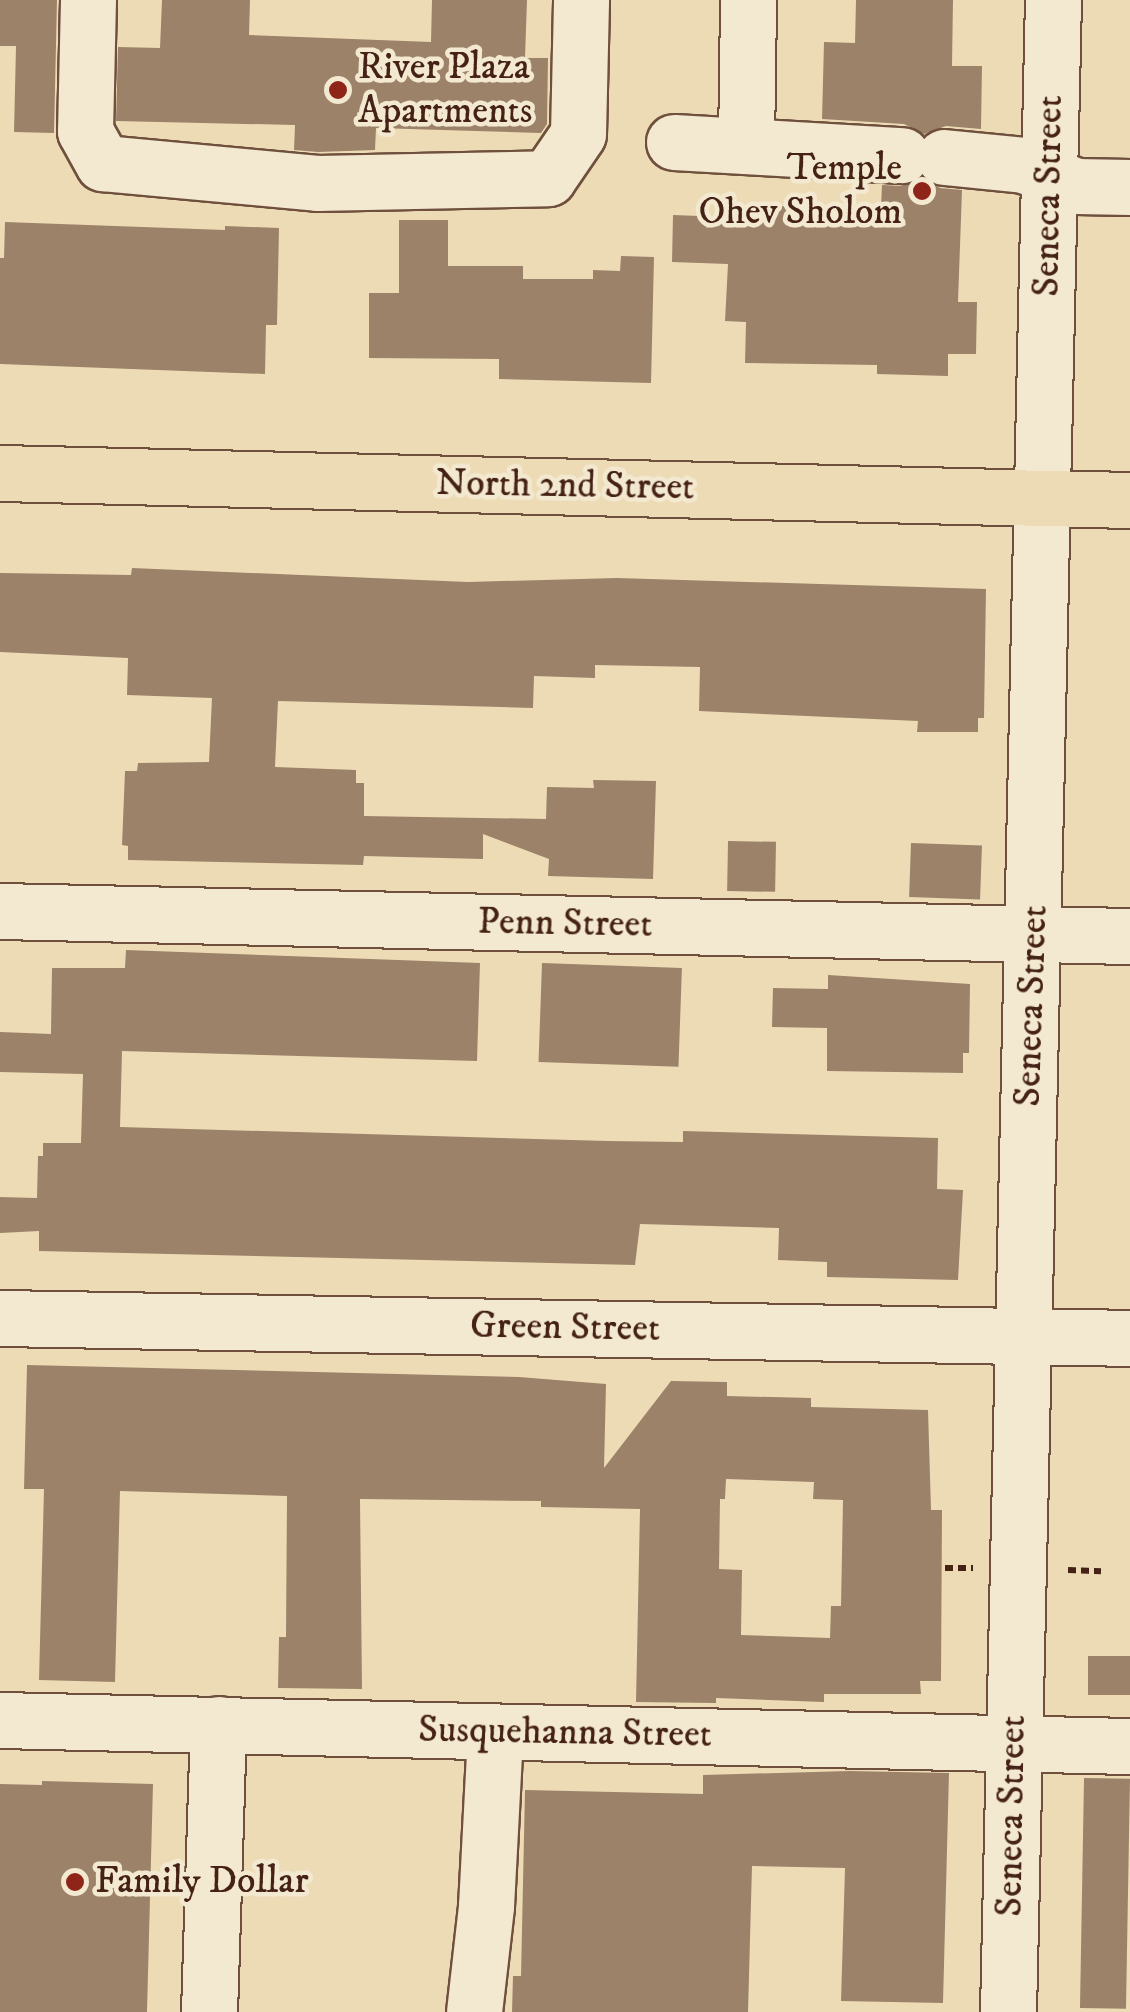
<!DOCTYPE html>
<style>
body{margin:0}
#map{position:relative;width:1130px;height:2012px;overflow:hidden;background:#eddbb6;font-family:"IM FELL DW Pica",serif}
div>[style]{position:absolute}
.building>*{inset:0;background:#9c8269;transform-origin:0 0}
.path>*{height:6px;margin-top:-3px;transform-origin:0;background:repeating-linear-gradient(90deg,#452215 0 8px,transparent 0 13px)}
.roads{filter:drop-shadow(2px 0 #6f503d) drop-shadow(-2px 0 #6f503d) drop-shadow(0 2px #6f503d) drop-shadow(0 -2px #6f503d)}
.minor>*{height:55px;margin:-27.5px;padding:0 27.5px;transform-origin:27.5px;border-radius:27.5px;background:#f3e8d0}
.major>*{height:55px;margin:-27.5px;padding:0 27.5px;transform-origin:27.5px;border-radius:27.5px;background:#eddbb6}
.dots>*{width:28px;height:28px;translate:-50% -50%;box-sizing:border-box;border:5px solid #f3e8d0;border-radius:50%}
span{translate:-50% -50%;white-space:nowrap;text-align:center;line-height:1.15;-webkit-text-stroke:9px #f3e8d0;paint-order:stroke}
.poi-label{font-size:38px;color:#452215}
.left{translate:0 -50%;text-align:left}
.right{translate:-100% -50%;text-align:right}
.street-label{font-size:38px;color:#452215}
</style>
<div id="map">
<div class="building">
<div style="clip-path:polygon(0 0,57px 0,54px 133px,14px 132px,16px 46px,0 46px)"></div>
<div style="clip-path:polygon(162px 0,250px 0,249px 35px,431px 42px,432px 0,527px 0,525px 58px,548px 58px,547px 124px,541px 133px,376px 128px,375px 150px,318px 152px,294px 150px,295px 125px,116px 121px,118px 47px,160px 48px)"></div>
<div style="clip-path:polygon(856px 0,953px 0,952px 66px,982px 66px,981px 129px,946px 126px,924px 134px,904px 124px,822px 119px,824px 42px,855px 43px)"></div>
<div style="clip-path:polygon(922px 178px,940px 188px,962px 190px,958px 302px,977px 302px,976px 354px,948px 354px,948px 376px,877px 374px,877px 365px,745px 363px,746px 322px,725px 321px,728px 264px,672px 262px,673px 215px,752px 218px,753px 206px,881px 207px,882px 185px,901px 186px)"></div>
<div style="clip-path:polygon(399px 220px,448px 220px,448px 266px,523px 266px,523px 279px,593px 279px,593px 270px,620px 271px,621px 256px,654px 257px,651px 383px,499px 379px,499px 359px,369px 358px,369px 293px,399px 293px)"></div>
<div style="clip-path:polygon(5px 222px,225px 230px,225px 226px,279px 228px,277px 325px,266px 325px,265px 374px,0 364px,0 258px,4px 258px)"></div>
<div style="clip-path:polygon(132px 568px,468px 582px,617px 578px,986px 589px,984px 718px,978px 718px,978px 732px,917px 732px,918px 721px,699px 711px,700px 667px,595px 665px,595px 678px,534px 676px,533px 708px,278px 701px,275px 767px,356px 770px,356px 783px,364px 783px,364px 816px,546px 819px,547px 787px,594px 788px,593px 780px,656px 781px,653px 879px,548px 876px,549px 859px,483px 834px,483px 859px,364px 856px,363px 865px,128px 860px,128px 846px,122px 845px,125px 771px,137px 771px,138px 763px,209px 762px,212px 698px,127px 695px,128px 658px,0 652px,0 573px,131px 575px)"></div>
<div style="left:728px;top:841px;width:48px;height:50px;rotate:1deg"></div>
<div style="left:911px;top:843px;width:71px;height:54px;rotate:2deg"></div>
<div style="clip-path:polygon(126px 950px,480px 963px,477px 1061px,122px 1051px,120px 1127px,608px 1141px,683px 1142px,683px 1131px,938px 1138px,937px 1189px,963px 1190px,958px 1280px,827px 1277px,827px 1262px,778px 1260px,779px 1228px,640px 1224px,635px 1265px,39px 1251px,39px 1231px,0 1233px,0 1197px,37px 1198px,38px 1156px,43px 1156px,43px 1143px,81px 1143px,83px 1074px,0 1072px,0 1032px,51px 1034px,52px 968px,125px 968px)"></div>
<div style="left:542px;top:963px;width:140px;height:99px;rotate:2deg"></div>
<div style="clip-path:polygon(828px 975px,970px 984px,969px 1053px,963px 1053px,963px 1073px,827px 1071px,827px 1028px,772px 1027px,773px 988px,828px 989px)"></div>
<div style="clip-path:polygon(evenodd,27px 1365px,519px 1377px,606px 1384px,604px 1468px,671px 1381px,727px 1382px,727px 1396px,811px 1398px,811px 1407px,928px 1410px,931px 1510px,942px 1510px,941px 1681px,920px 1681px,921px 1694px,824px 1694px,824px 1702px,716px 1698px,716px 1703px,636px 1702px,640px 1509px,541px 1507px,541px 1501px,360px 1499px,362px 1689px,278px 1688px,279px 1637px,286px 1637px,287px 1496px,120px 1491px,115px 1682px,39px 1680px,44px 1489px,24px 1489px,27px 1365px,726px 1479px,814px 1482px,813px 1499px,843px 1500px,841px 1606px,831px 1606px,830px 1638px,741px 1635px,742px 1570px,719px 1569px,720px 1499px,725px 1499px,726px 1479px)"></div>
<div style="left:1088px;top:1656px;width:42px;height:39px"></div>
<div style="clip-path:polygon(849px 1771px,949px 1773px,943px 2003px,841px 2001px,845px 1868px,752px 1866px,748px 2012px,512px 2012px,513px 1976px,521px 1976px,525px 1790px,703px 1794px,703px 1775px)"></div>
<div style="left:1084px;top:1778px;width:46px;height:230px;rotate:1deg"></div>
<div style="clip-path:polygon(42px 1781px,153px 1784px,147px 2012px,0 2012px,0 1784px,42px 1785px)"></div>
</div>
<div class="path">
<div style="left:945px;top:1568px;width:28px"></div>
<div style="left:1068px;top:1570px;width:33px;rotate:2deg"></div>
</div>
<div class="roads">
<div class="minor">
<div style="left:88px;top:0;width:131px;rotate:91.3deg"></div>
<div style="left:85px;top:131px;width:37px;rotate:61deg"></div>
<div style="left:103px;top:163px;width:215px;rotate:5.3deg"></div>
<div style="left:317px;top:183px;width:231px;rotate:-1.2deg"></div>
<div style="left:548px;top:178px;width:53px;rotate:-55.7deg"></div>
<div style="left:578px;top:134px;width:134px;rotate:-88.7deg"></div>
<div style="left:674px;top:142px;width:228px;rotate:3.3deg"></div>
<div style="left:746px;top:146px;width:146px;rotate:-89.2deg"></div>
<div style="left:944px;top:157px;width:80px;rotate:5.7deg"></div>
<div style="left:1024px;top:165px;width:56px;rotate:22deg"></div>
<div style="left:1076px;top:186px;width:54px;rotate:1.1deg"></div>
<div style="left:0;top:911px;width:1130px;rotate:1.27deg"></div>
<div style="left:0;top:1318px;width:1130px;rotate:1.01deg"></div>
<div style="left:0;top:1720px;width:1130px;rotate:1.32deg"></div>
<div style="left:209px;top:2012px;width:288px;rotate:-88.2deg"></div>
<div style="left:474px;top:2012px;width:107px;rotate:-83.5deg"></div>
<div style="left:486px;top:1906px;width:174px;rotate:-87deg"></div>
<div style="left:1008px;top:2012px;width:2013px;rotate:-88.72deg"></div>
</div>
<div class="major">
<div style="left:0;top:473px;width:1130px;rotate:1.37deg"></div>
</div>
</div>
<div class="dots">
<div style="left:338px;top:90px;background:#8f2418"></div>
<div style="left:922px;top:191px;background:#8f2418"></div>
<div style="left:75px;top:1882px;background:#8f2418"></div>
</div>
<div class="poi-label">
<span class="left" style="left:358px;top:90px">River Plaza<br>Apartments</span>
<span class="right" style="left:902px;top:191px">Temple<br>Ohev Sholom</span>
<span class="left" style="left:95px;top:1882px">Family Dollar</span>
</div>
<div class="street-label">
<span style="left:1049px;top:196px;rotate:-89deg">Seneca Street</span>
<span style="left:565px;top:486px;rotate:1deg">North 2nd Street</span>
<span style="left:565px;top:924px;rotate:1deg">Penn Street</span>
<span style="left:1032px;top:1006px;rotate:-88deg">Seneca Street</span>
<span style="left:565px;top:1328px;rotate:1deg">Green Street</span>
<span style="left:565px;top:1733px;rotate:1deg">Susquehanna Street</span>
<span style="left:1012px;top:1816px;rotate:-89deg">Seneca Street</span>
</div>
</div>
